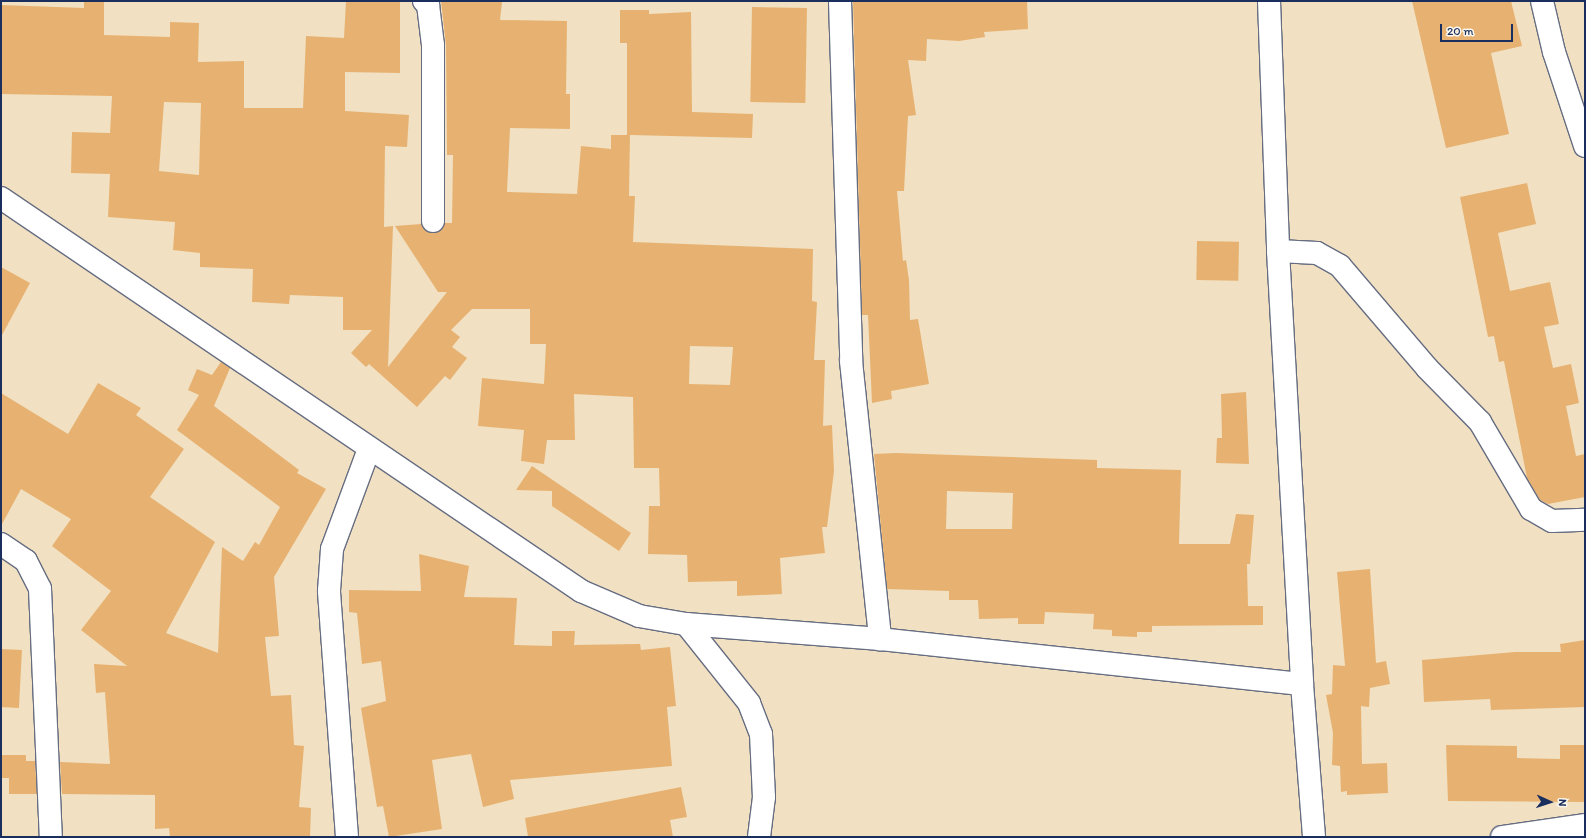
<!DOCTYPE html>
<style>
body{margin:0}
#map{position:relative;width:1586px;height:838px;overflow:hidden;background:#f1e0c1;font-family:Itim,sans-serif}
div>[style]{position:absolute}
.building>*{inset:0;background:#e7b271;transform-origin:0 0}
.roads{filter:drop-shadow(1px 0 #666d81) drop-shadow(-1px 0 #666d81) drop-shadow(0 1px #666d81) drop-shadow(0 -1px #666d81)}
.minor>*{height:22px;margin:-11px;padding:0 11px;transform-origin:11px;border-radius:11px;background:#fff}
span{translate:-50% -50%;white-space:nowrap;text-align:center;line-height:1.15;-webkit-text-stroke:3px #fbf7ec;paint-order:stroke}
.frame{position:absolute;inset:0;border:2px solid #1b2f5e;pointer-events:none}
.north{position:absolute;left:1530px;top:782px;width:40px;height:40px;-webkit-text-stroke:3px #fbf7ec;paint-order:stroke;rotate:93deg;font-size:11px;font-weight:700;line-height:16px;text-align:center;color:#1b2f5e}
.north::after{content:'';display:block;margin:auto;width:14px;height:18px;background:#1b2f5e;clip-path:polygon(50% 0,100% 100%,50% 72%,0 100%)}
.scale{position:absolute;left:1440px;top:24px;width:73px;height:18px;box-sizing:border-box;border:2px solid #1b2f5e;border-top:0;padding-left:5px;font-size:12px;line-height:14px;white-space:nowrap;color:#1b2f5e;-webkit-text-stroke:3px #fbf7ec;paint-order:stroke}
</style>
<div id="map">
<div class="building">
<div style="clip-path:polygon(evenodd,84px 1px,104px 1px,104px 35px,170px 37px,170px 22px,199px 23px,198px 62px,244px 61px,244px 108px,303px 108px,306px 36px,344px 38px,346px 1px,400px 1px,400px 73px,345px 72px,345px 111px,409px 115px,407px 147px,385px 146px,384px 227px,393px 226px,388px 367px,447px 292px,438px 292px,395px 226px,421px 224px,433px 233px,445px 223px,452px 223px,453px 155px,447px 155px,446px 45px,441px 1px,502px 2px,500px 20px,567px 21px,566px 94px,570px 94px,570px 129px,510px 128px,507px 192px,577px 194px,581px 146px,611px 149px,611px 135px,627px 135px,627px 43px,620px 43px,620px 10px,649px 10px,649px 14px,691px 12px,692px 112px,753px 114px,752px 138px,630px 135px,629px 196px,635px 196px,633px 242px,813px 249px,812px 301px,817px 302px,814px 360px,825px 360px,823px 426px,832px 425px,834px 471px,827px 527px,822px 527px,825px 553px,780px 558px,782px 594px,737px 596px,737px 581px,688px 582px,687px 555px,648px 554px,649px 506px,660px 506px,659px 468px,634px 468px,633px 397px,574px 394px,575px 440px,547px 440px,544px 464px,521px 461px,524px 430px,478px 426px,482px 378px,544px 384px,546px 344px,530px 344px,530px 309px,472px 309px,451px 330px,460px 337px,452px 347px,467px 358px,450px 380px,445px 376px,417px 407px,369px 364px,366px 367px,351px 353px,372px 330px,343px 330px,343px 297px,290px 295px,289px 304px,252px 302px,253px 269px,200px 267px,200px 253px,173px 250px,175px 222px,108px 217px,110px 174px,71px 173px,72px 132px,110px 133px,112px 96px,1px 94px,1px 5px,84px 8px,84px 1px,164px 102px,201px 103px,199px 175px,159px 171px,164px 102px,84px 1px,690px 346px,733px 347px,730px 385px,689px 384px,690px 346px)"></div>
<div style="clip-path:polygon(853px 1px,1027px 1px,1028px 29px,984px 32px,985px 37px,959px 41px,927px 39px,926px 61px,908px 60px,916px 115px,908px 116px,904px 191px,897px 191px,903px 261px,906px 260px,909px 280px,910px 320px,918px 319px,929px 384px,891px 391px,892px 399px,872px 403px,868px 315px,862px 315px)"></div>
<div style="clip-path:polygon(1412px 1px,1511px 1px,1522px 46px,1491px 53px,1509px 134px,1446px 148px)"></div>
<div style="left:752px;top:7px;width:55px;height:95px;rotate:1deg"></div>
<div style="clip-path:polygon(1527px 183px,1536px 224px,1498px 233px,1510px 291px,1550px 282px,1559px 324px,1544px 327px,1553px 368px,1571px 364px,1579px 403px,1566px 406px,1576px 456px,1585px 454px,1585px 497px,1548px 504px,1540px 500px,1527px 478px,1504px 361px,1499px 362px,1494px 336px,1488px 337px,1460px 197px)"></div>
<div style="left:1197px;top:241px;width:42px;height:39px;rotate:1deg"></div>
<div style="clip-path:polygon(1px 267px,30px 283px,1px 337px)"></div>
<div style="clip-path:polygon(221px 362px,230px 368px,214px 406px,299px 470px,297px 473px,326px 489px,274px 577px,279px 636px,265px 637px,271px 696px,291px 695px,294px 745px,304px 746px,299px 807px,311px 808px,310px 837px,170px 837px,169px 828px,155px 829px,155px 795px,62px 794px,60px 762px,110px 764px,105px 692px,96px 693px,94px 664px,127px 666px,81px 630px,111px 591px,52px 546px,71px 519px,21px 489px,1px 526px,1px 393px,68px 434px,98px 383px,141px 408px,136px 415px,184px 449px,150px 497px,215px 542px,166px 633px,218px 653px,222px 547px,243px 561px,255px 542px,259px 545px,280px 507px,177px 430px,199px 395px,188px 390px,197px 369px,212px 375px)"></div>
<div style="clip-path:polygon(1246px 392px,1249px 464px,1216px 463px,1217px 438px,1222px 438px,1221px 394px)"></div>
<div style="clip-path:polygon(evenodd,896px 453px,1097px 460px,1097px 468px,1181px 470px,1179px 544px,1230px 544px,1236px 514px,1254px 515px,1250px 564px,1247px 564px,1248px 606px,1263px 606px,1263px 625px,1152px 626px,1152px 632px,1137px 632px,1137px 637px,1112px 636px,1112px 630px,1093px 629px,1094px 614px,1045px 612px,1044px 624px,1018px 624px,1018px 618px,979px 619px,978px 600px,949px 600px,949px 591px,887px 589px,874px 454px,896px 453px,947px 491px,1013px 493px,1012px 529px,946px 529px,947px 491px)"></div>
<div style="clip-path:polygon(532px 466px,631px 533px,619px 551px,552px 506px,552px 491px,516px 490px)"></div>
<div style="clip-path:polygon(419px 554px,469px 566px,464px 597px,517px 598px,514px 645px,552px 646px,552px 631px,575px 631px,574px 645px,640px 644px,641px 650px,670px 647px,676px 706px,667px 707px,672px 766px,510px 780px,514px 799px,483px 807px,471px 754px,432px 760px,442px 829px,389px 837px,383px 806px,377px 807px,361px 708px,386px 701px,381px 661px,362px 664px,357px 613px,349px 612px,349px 590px,421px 591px)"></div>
<div style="clip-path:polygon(1370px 569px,1376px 663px,1386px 661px,1390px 684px,1370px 688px,1369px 707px,1361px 706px,1362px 764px,1387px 763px,1388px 793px,1347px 795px,1347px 791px,1341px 792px,1340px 766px,1332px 765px,1333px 733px,1326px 695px,1332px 694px,1333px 665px,1345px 666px,1337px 572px)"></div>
<div style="clip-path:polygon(1585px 640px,1585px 707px,1491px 710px,1490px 699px,1424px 702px,1422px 660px,1515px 652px,1561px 652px,1560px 644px)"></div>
<div style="left:1px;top:649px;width:21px;height:58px;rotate:3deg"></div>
<div style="clip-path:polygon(1446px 745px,1517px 746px,1517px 758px,1560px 759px,1560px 745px,1585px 745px,1585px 802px,1448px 801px)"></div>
<div style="clip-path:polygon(1px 755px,26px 755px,26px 761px,35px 761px,37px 794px,9px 794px,9px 778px,1px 778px)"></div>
<div style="clip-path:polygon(681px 787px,687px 817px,670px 820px,673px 837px,528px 837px,525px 818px)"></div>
</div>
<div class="roads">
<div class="minor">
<div style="left:424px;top:1px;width:6px;rotate:45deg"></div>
<div style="left:428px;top:5px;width:40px;rotate:82.9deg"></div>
<div style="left:433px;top:45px;width:176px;rotate:90deg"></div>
<div style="left:840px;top:1px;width:360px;rotate:88.2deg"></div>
<div style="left:851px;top:361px;width:280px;rotate:84deg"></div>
<div style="left:1269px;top:1px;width:250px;rotate:87.9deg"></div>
<div style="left:1278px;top:251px;width:434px;rotate:86.8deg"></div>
<div style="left:1302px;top:684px;width:153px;rotate:85.5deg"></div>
<div style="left:1542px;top:1px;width:52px;rotate:76.8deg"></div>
<div style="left:1554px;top:52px;width:99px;rotate:71.7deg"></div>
<div style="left:1px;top:198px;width:701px;rotate:34.12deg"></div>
<div style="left:581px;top:591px;width:63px;rotate:23.3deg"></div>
<div style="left:639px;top:616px;width:48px;rotate:9.7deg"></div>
<div style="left:686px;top:624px;width:195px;rotate:4.4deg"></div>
<div style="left:880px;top:639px;width:424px;rotate:6.1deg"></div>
<div style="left:1278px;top:251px;width:39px;rotate:3deg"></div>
<div style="left:1317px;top:253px;width:26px;rotate:29deg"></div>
<div style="left:1340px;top:266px;width:134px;rotate:49.5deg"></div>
<div style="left:1427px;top:368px;width:76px;rotate:45.5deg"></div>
<div style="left:1480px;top:422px;width:101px;rotate:59.6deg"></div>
<div style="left:1531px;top:509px;width:24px;rotate:30deg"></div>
<div style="left:1552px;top:521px;width:33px;rotate:-2deg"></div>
<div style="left:1px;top:544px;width:30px;rotate:34deg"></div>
<div style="left:26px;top:561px;width:31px;rotate:63deg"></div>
<div style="left:40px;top:589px;width:248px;rotate:87.5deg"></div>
<div style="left:686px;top:624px;width:101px;rotate:51.4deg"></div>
<div style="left:749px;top:703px;width:33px;rotate:69deg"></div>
<div style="left:761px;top:734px;width:63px;rotate:87.3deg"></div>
<div style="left:764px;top:797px;width:40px;rotate:97.1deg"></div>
<div style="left:347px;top:837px;width:247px;rotate:-94.2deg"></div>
<div style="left:329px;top:591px;width:42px;rotate:-85.9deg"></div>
<div style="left:332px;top:549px;width:107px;rotate:-69.7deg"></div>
<div style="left:1502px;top:837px;width:84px;rotate:-8.2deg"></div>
</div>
</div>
<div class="frame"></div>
<div class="north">N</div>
<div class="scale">20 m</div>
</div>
